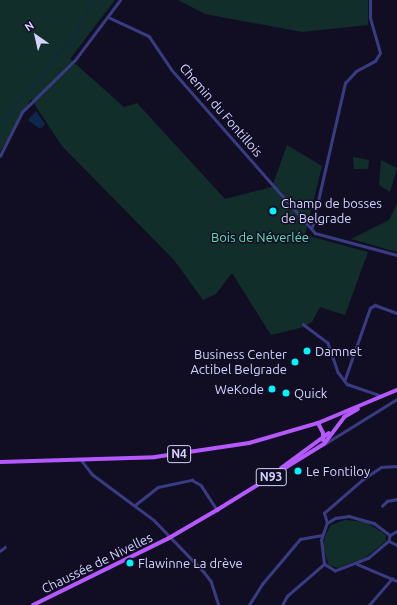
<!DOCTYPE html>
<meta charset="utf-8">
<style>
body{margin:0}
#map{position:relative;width:397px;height:605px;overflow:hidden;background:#110e24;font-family:Ubuntu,sans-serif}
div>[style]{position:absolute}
.green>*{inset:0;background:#112e2b}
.water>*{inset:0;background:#0d284a}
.stream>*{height:1px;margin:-0.5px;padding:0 0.5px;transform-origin:0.5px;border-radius:0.5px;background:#0d284a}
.street>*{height:2.5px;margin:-1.25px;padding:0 1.25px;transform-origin:1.25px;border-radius:1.25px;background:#393c83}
.primary>*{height:4px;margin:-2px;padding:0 2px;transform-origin:2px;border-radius:2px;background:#b559ff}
.dots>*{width:11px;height:11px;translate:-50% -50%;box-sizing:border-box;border:2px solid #110e24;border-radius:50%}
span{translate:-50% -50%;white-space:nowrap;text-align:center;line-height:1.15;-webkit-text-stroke:3px #110e24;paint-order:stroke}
.shield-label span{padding:1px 3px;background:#110e24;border:1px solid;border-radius:3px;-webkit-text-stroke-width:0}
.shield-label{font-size:12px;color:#d4d2ff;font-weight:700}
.street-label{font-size:13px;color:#d4d2ff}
.poi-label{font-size:13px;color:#d4d2ff}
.left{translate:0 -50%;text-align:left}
.right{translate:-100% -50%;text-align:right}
.park-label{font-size:13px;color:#5de0b5}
.north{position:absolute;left:16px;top:16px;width:40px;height:40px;-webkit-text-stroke:3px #110e24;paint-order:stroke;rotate:326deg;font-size:11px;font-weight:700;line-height:16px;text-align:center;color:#d4d2ff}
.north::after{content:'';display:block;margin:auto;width:14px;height:18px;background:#d4d2ff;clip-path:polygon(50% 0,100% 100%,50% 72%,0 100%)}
</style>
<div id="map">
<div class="green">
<div style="clip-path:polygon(0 0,115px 0,70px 59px,124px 107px,137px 103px,225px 199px,272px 187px,287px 145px,322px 166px,305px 235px,368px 252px,345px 315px,320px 307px,312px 322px,300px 328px,271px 335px,232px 273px,216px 294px,203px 300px,174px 260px,62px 146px,31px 99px,0 152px)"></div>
<div style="clip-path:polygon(178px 0,368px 0,368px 25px,302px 32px,205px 14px)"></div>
<div style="clip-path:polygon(353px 157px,369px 160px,368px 169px,354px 169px)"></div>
<div style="clip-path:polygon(381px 160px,397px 168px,390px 192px,379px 185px)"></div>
<div style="clip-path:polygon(397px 204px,397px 252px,351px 239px,389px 220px)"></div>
<div style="clip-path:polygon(345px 520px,366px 522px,386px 535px,386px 541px,366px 557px,338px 568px,329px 565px,323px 547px,325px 536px,331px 525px)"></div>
</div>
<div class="water">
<div style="clip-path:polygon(36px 111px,45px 124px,40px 129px,28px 120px)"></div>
</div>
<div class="stream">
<div style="left:0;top:123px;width:120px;rotate:-50.1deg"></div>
<div style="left:77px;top:31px;width:17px;rotate:-66deg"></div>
<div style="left:84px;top:15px;width:19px;rotate:-51deg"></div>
</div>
<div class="street">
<div style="left:108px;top:17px;width:45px;rotate:24.9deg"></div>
<div style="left:149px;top:36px;width:41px;rotate:55.9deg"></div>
<div style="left:172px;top:70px;width:217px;rotate:48.7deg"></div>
<div style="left:315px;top:233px;width:85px;rotate:15deg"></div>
<div style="left:0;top:156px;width:49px;rotate:-63.4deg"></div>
<div style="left:22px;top:112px;width:74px;rotate:-44.5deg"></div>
<div style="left:75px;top:60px;width:75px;rotate:-53.1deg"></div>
<div style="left:312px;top:227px;width:148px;rotate:-77.1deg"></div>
<div style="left:345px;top:83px;width:16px;rotate:-47deg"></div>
<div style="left:356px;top:71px;width:21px;rotate:-28deg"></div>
<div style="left:375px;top:61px;width:9px;rotate:-58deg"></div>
<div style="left:380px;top:53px;width:37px;rotate:-106deg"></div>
<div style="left:370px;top:17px;width:17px;rotate:-90deg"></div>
<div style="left:303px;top:324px;width:31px;rotate:37deg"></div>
<div style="left:328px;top:343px;width:31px;rotate:71deg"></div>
<div style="left:338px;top:372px;width:15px;rotate:53deg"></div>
<div style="left:347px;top:384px;width:37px;rotate:19deg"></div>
<div style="left:345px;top:379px;width:75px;rotate:-70.6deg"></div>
<div style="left:370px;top:308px;width:6px;rotate:-31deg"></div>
<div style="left:375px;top:305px;width:23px;rotate:20deg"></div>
<div style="left:326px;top:443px;width:84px;rotate:-31.8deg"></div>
<div style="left:82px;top:461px;width:16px;rotate:52deg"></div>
<div style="left:92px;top:474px;width:77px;rotate:36.6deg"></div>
<div style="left:154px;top:520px;width:72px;rotate:46.1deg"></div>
<div style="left:204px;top:572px;width:11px;rotate:52deg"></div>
<div style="left:211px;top:581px;width:25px;rotate:72deg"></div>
<div style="left:135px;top:505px;width:29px;rotate:-38deg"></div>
<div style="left:158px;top:487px;width:35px;rotate:-12deg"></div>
<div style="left:192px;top:480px;width:10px;rotate:29deg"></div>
<div style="left:201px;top:485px;width:30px;rotate:57deg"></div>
<div style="left:382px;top:506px;width:7px;rotate:-45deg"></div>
<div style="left:387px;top:501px;width:10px;rotate:-11deg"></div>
<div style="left:349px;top:516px;width:26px;rotate:16deg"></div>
<div style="left:374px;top:523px;width:20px;rotate:37deg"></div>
<div style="left:390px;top:535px;width:6px;rotate:99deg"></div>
<div style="left:389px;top:541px;width:26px;rotate:140deg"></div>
<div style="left:369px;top:558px;width:36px;rotate:159deg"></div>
<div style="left:335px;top:571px;width:13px;rotate:-148deg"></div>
<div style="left:324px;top:564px;width:24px;rotate:-97deg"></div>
<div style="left:321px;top:540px;width:18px;rotate:-71deg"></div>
<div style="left:327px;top:523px;width:9px;rotate:-32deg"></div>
<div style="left:335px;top:518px;width:14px;rotate:-8deg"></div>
<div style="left:327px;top:523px;width:10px;rotate:-107deg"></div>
<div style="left:324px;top:513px;width:50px;rotate:-41deg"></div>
<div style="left:362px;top:480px;width:23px;rotate:-34deg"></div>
<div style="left:381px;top:467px;width:16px;rotate:-4deg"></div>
<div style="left:390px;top:535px;width:8px;rotate:-30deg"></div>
<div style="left:389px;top:541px;width:9px;rotate:27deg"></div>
<div style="left:0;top:551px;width:6px;rotate:-39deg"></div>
<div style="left:357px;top:564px;width:43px;rotate:23deg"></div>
<div style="left:249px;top:605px;width:25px;rotate:-58deg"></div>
<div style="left:262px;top:584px;width:59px;rotate:-49.8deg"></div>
<div style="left:300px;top:539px;width:22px;rotate:-10deg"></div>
<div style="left:282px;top:605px;width:10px;rotate:-61deg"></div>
<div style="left:287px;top:596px;width:49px;rotate:-40.9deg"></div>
<div style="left:369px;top:605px;width:35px;rotate:-49deg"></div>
</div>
<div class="primary">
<div style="left:318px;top:423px;width:11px;rotate:63deg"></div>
<div style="left:323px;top:433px;width:7px;rotate:90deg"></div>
<div style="left:0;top:462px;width:155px;rotate:-1.8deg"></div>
<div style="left:155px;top:457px;width:95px;rotate:-8.5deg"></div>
<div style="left:249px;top:443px;width:72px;rotate:-16.2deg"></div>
<div style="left:318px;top:423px;width:86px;rotate:-22.7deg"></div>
<div style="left:281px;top:468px;width:59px;rotate:-36.1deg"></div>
<div style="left:33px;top:605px;width:152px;rotate:-26.2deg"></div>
<div style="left:169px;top:538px;width:56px;rotate:-30.3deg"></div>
<div style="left:217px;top:510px;width:126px;rotate:-31.7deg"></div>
<div style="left:324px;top:444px;width:34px;rotate:-53deg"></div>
<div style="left:344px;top:417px;width:16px;rotate:-30deg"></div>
</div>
<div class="dots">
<div style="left:273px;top:211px;background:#00f6fd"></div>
<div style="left:307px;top:351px;background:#00f6fd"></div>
<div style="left:295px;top:362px;background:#00f6fd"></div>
<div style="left:272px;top:389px;background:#00f6fd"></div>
<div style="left:286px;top:393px;background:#00f6fd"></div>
<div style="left:298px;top:471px;background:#00f6fd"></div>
<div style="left:130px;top:563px;background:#00f6fd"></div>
</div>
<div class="shield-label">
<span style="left:179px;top:454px">N4</span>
<span style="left:271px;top:477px">N93</span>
</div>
<div class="street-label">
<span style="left:221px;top:110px;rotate:49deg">Chemin du Fontillois</span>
<span style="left:97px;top:563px;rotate:-26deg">Chaussée de Nivelles</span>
</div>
<div class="poi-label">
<span class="left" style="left:281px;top:211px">Champ de bosses<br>de Belgrade</span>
<span class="left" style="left:315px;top:351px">Damnet</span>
<span class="right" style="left:287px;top:362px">Business Center<br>Actibel Belgrade</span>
<span class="right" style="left:264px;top:389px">WeKode</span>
<span class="left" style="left:294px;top:393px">Quick</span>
<span class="left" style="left:306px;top:471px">Le Fontiloy</span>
<span class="left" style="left:138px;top:563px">Flawinne La drève</span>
</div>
<div class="park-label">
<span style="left:260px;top:237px">Bois de Néverlée</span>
</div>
<div class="north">N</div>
</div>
